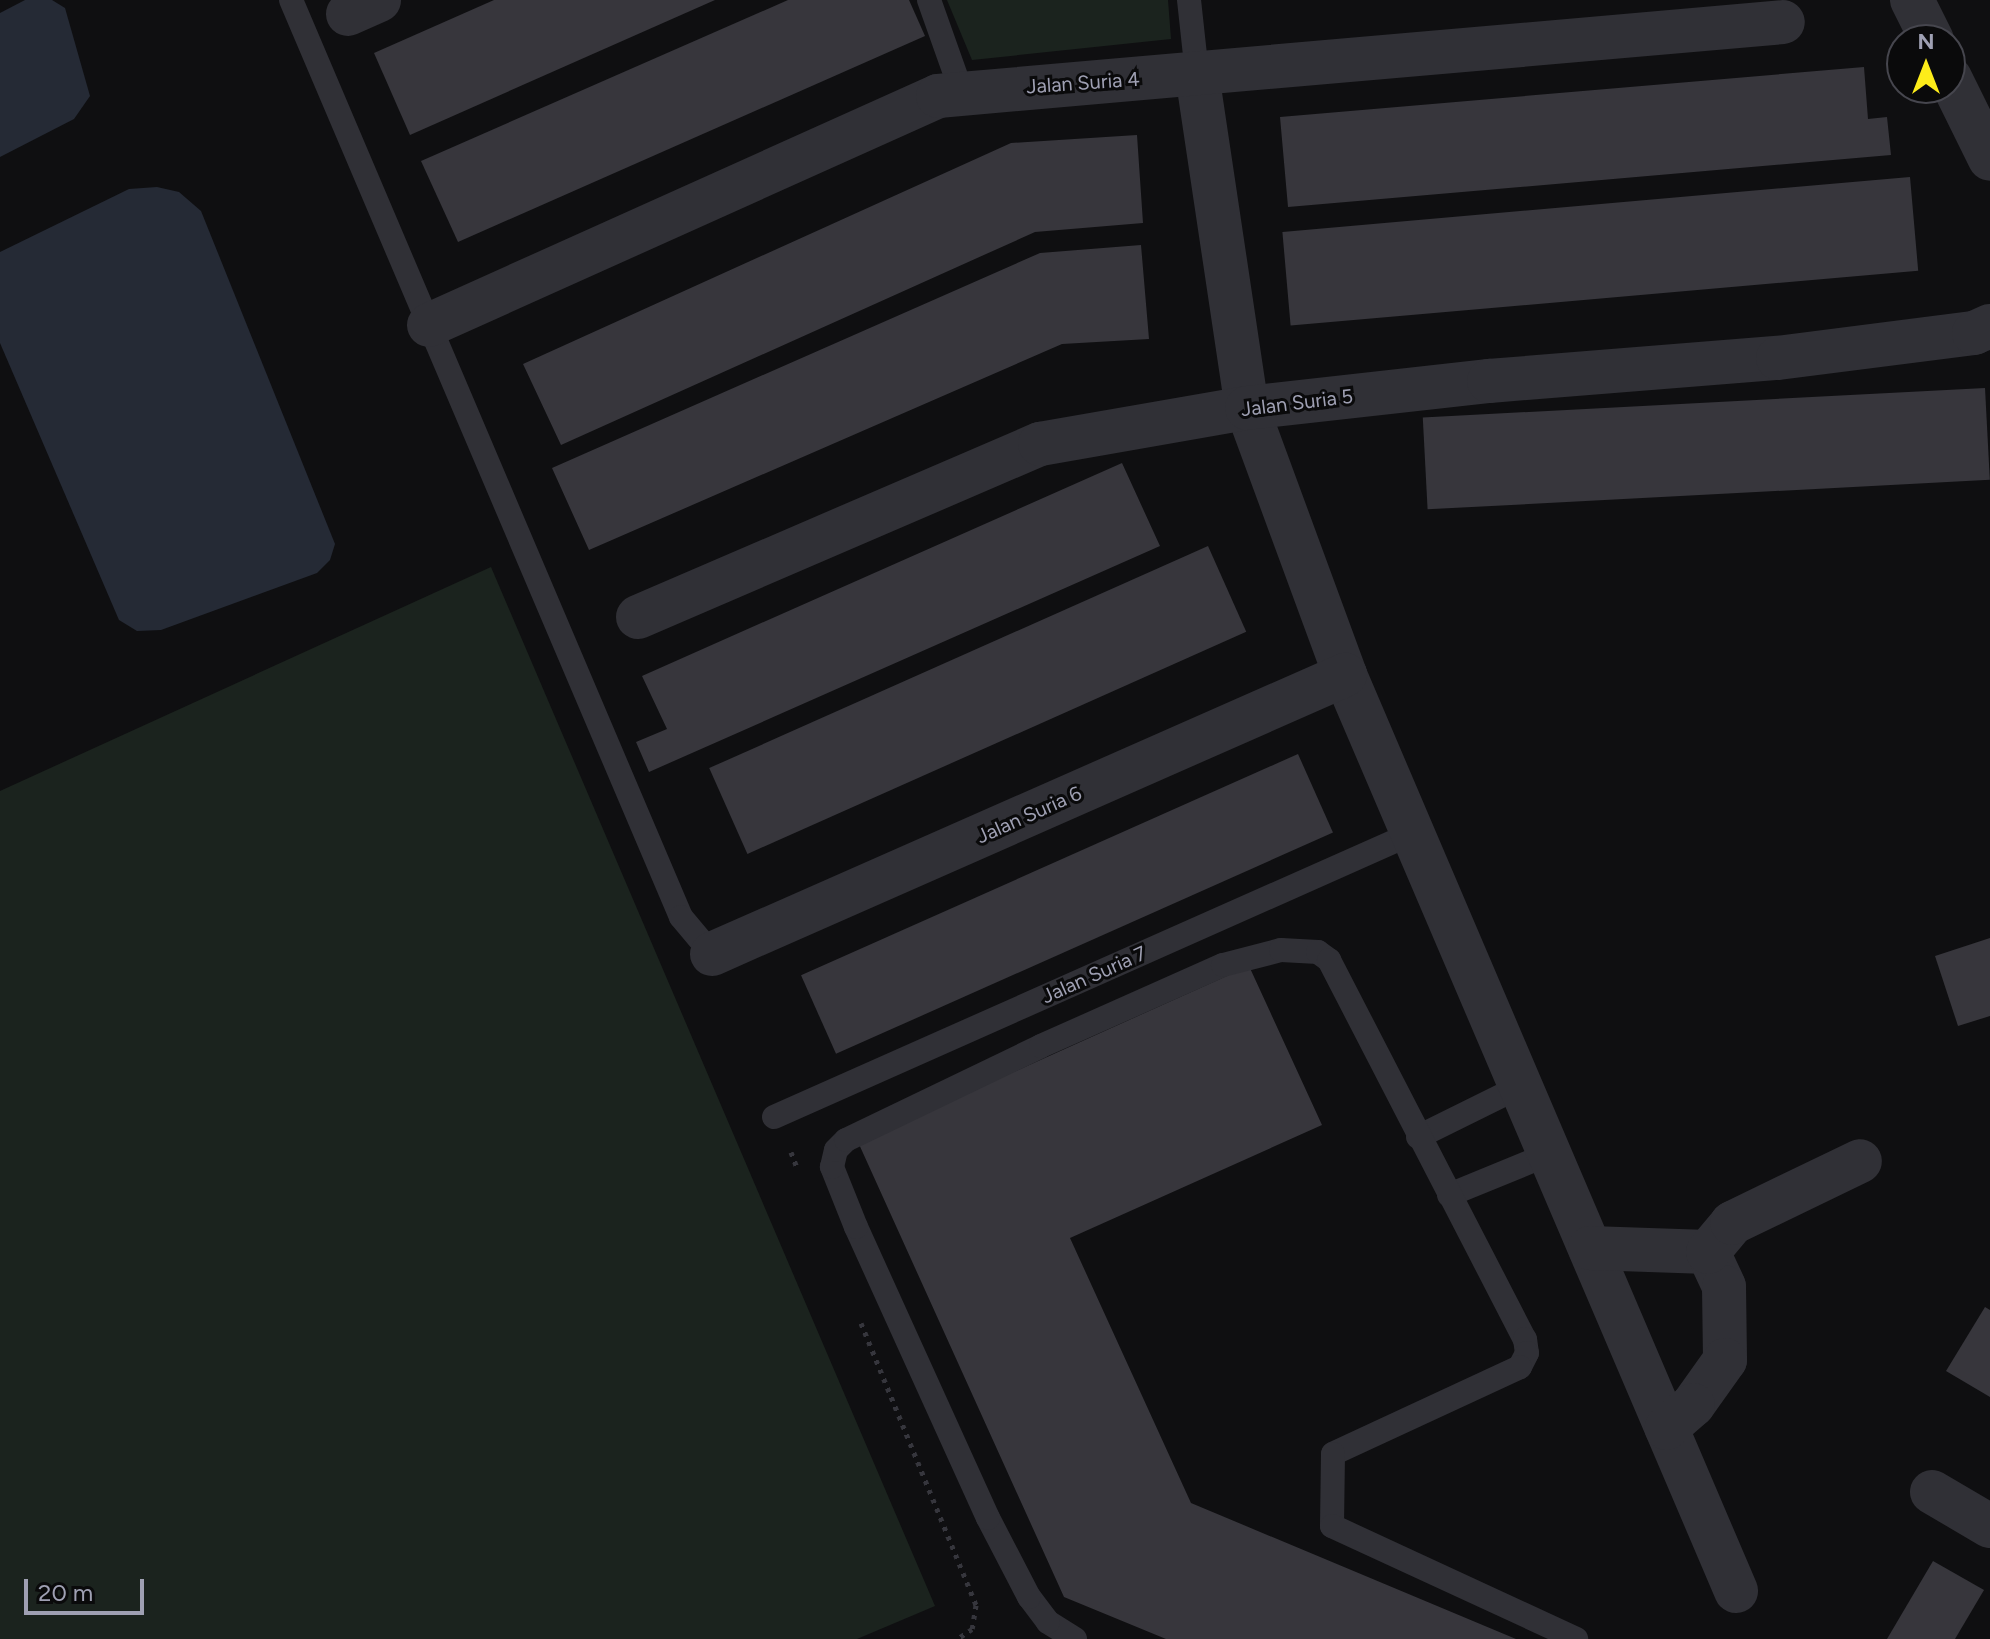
<!DOCTYPE html>
<style>
body{margin:0}
#map{position:relative;width:1990px;height:1639px;overflow:hidden;background:#0f0f11;font-family:Figtree,sans-serif}
div>[style]{position:absolute}
.green>*{inset:0;background:#1b231e}
.water>*{inset:0;background:#252a35}
.building>*{inset:0;background:#37363c;transform-origin:0 0}
.path>*{height:5px;margin-top:-2.5px;transform-origin:0;background:repeating-linear-gradient(90deg,#36363d 0 4px,transparent 0 10px)}
.service>*{height:24px;margin:-12px;padding:0 12px;transform-origin:12px;border-radius:12px;background:#303036}
.minor>*{height:44px;margin:-22px;padding:0 22px;transform-origin:22px;border-radius:22px;background:#303036}
span{translate:-50% -50%;white-space:nowrap;text-align:center;line-height:1.15;-webkit-text-stroke:6px #0a0a0b;paint-order:stroke}
.street-label{font-size:20px;color:#9fa0b3}
.north{position:absolute;left:1886px;top:24px;width:80px;height:80px;box-sizing:border-box;background:#0a0a0b;border:2px solid #46464e;border-radius:50%;rotate:0deg;font-size:22px;font-weight:700;line-height:32px;text-align:center;color:#9fa0b3}
.north::after{content:'';display:block;margin:auto;width:28px;height:36px;background:#fdec1a;clip-path:polygon(50% 0,100% 100%,50% 72%,0 100%)}
.scale{position:absolute;left:24px;top:1579px;width:120px;height:36px;box-sizing:border-box;border:4px solid #9fa0b3;border-top:0;padding-left:10px;font-size:24px;line-height:28px;white-space:nowrap;color:#9fa0b3;-webkit-text-stroke:6px #0a0a0b;paint-order:stroke}
</style>
<div id="map">
<div class="green">
<div style="clip-path:polygon(947px 0,1168px 0,1171px 39px,972px 60px)"></div>
<div style="clip-path:polygon(491px 567px,935px 1606px,857px 1639px,0 1639px,0 791px)"></div>
</div>
<div class="water">
<div style="clip-path:polygon(25px 0,52px 0,65px 8px,90px 96px,74px 119px,0 157px,0 13px)"></div>
<div style="clip-path:polygon(157px 187px,179px 192px,201px 211px,335px 544px,330px 560px,317px 573px,161px 630px,137px 631px,119px 620px,0 343px,0 252px,129px 189px)"></div>
</div>
<div class="building">
<div style="clip-path:polygon(494px 0,715px 0,410px 135px,374px 53px)"></div>
<div style="clip-path:polygon(788px 0,909px 0,925px 36px,458px 242px,421px 161px)"></div>
<div style="clip-path:polygon(1864px 67px,1868px 119px,1887px 117px,1891px 155px,1288px 207px,1280px 117px)"></div>
<div style="clip-path:polygon(1137px 135px,1143px 223px,1035px 232px,561px 445px,523px 364px,1011px 143px)"></div>
<div style="left:1910px;top:177px;width:94px;height:630px;rotate:85deg"></div>
<div style="clip-path:polygon(1141px 245px,1149px 339px,1062px 344px,589px 550px,552px 468px,1040px 253px)"></div>
<div style="left:1985px;top:388px;width:92px;height:563px;rotate:87deg"></div>
<div style="clip-path:polygon(1122px 463px,1160px 546px,649px 772px,636px 742px,667px 729px,642px 676px)"></div>
<div style="left:1208px;top:546px;width:94px;height:546px;rotate:66deg"></div>
<div style="left:1298px;top:754px;width:86px;height:544px;rotate:66deg"></div>
<div style="clip-path:polygon(1990px 938px,1990px 1016px,1958px 1026px,1935px 956px)"></div>
<div style="clip-path:polygon(1249px 966px,1322px 1125px,1070px 1238px,1191px 1503px,1516px 1639px,1166px 1639px,1064px 1597px,858px 1142px)"></div>
<div style="clip-path:polygon(1985px 1307px,1990px 1310px,1990px 1397px,1946px 1371px)"></div>
<div style="clip-path:polygon(1933px 1561px,1984px 1590px,1955px 1639px,1887px 1639px)"></div>
</div>
<div class="path">
<div style="left:791px;top:1152px;width:19px;rotate:69deg"></div>
<div style="left:861px;top:1323px;width:305px;rotate:67.8deg"></div>
<div style="left:976px;top:1605px;width:24px;rotate:99deg"></div>
<div style="left:972px;top:1629px;width:18px;rotate:146deg"></div>
</div>
<div class="service">
<div style="left:291px;top:0;width:996px;rotate:66.96deg"></div>
<div style="left:681px;top:917px;width:48px;rotate:50deg"></div>
<div style="left:929px;top:0;width:99px;rotate:70.5deg"></div>
<div style="left:1189px;top:0;width:74px;rotate:83.8deg"></div>
<div style="left:774px;top:1117px;width:699px;rotate:-23.96deg"></div>
<div style="left:1418px;top:1137px;width:115px;rotate:-26.3deg"></div>
<div style="left:1449px;top:1195px;width:108px;rotate:-22.3deg"></div>
<div style="left:1075px;top:1639px;width:32px;rotate:-148deg"></div>
<div style="left:1048px;top:1622px;width:31px;rotate:-127deg"></div>
<div style="left:1029px;top:1597px;width:89px;rotate:-117.4deg"></div>
<div style="left:988px;top:1518px;width:320px;rotate:-114.4deg"></div>
<div style="left:856px;top:1227px;width:65px;rotate:-111.8deg"></div>
<div style="left:832px;top:1167px;width:17px;rotate:-77deg"></div>
<div style="left:836px;top:1150px;width:14px;rotate:-45deg"></div>
<div style="left:846px;top:1140px;width:216px;rotate:-25.7deg"></div>
<div style="left:1041px;top:1046px;width:199px;rotate:-24deg"></div>
<div style="left:1223px;top:965px;width:60px;rotate:-14.5deg"></div>
<div style="left:1281px;top:950px;width:37px;rotate:3deg"></div>
<div style="left:1318px;top:952px;width:14px;rotate:36deg"></div>
<div style="left:1329px;top:960px;width:427px;rotate:62.7deg"></div>
<div style="left:1525px;top:1339px;width:14px;rotate:82deg"></div>
<div style="left:1527px;top:1353px;width:16px;rotate:117deg"></div>
<div style="left:1520px;top:1367px;width:206px;rotate:155.1deg"></div>
<div style="left:1333px;top:1454px;width:72px;rotate:90.8deg"></div>
<div style="left:1332px;top:1526px;width:269px;rotate:24.8deg"></div>
</div>
<div class="minor">
<div style="left:1912px;top:0;width:45px;rotate:63.4deg"></div>
<div style="left:348px;top:14px;width:34px;rotate:-24deg"></div>
<div style="left:1197px;top:74px;width:338px;rotate:81.5deg"></div>
<div style="left:1247px;top:408px;width:284px;rotate:69.8deg"></div>
<div style="left:1345px;top:675px;width:996px;rotate:66.88deg"></div>
<div style="left:1950px;top:78px;width:90px;rotate:63.7deg"></div>
<div style="left:429px;top:325px;width:558px;rotate:-24.22deg"></div>
<div style="left:938px;top:96px;width:848px;rotate:-5deg"></div>
<div style="left:638px;top:617px;width:438px;rotate:-23.3deg"></div>
<div style="left:1040px;top:444px;width:210px;rotate:-9.9deg"></div>
<div style="left:1247px;top:408px;width:244px;rotate:-6.4deg"></div>
<div style="left:1489px;top:381px;width:290px;rotate:-4.6deg"></div>
<div style="left:1778px;top:358px;width:198px;rotate:-7.3deg"></div>
<div style="left:1974px;top:333px;width:17px;rotate:-24deg"></div>
<div style="left:712px;top:954px;width:692px;rotate:-23.79deg"></div>
<div style="left:1590px;top:1248px;width:118px;rotate:1.9deg"></div>
<div style="left:1708px;top:1252px;width:38px;rotate:65deg"></div>
<div style="left:1724px;top:1287px;width:73px;rotate:89.2deg"></div>
<div style="left:1725px;top:1360px;width:55px;rotate:125.4deg"></div>
<div style="left:1693px;top:1405px;width:35px;rotate:139deg"></div>
<div style="left:1708px;top:1252px;width:38px;rotate:-50deg"></div>
<div style="left:1732px;top:1223px;width:142px;rotate:-25.8deg"></div>
<div style="left:1932px;top:1492px;width:67px;rotate:30.4deg"></div>
</div>
<div class="street-label">
<span style="left:1083px;top:83px;rotate:-4deg">Jalan Suria 4</span>
<span style="left:1297px;top:403px;rotate:-7deg">Jalan Suria 5</span>
<span style="left:1029px;top:815px;rotate:-24deg">Jalan Suria 6</span>
<span style="left:1094px;top:975px;rotate:-24deg">Jalan Suria 7</span>
</div>
<div class="north">N</div>
<div class="scale">20 m</div>
</div>
